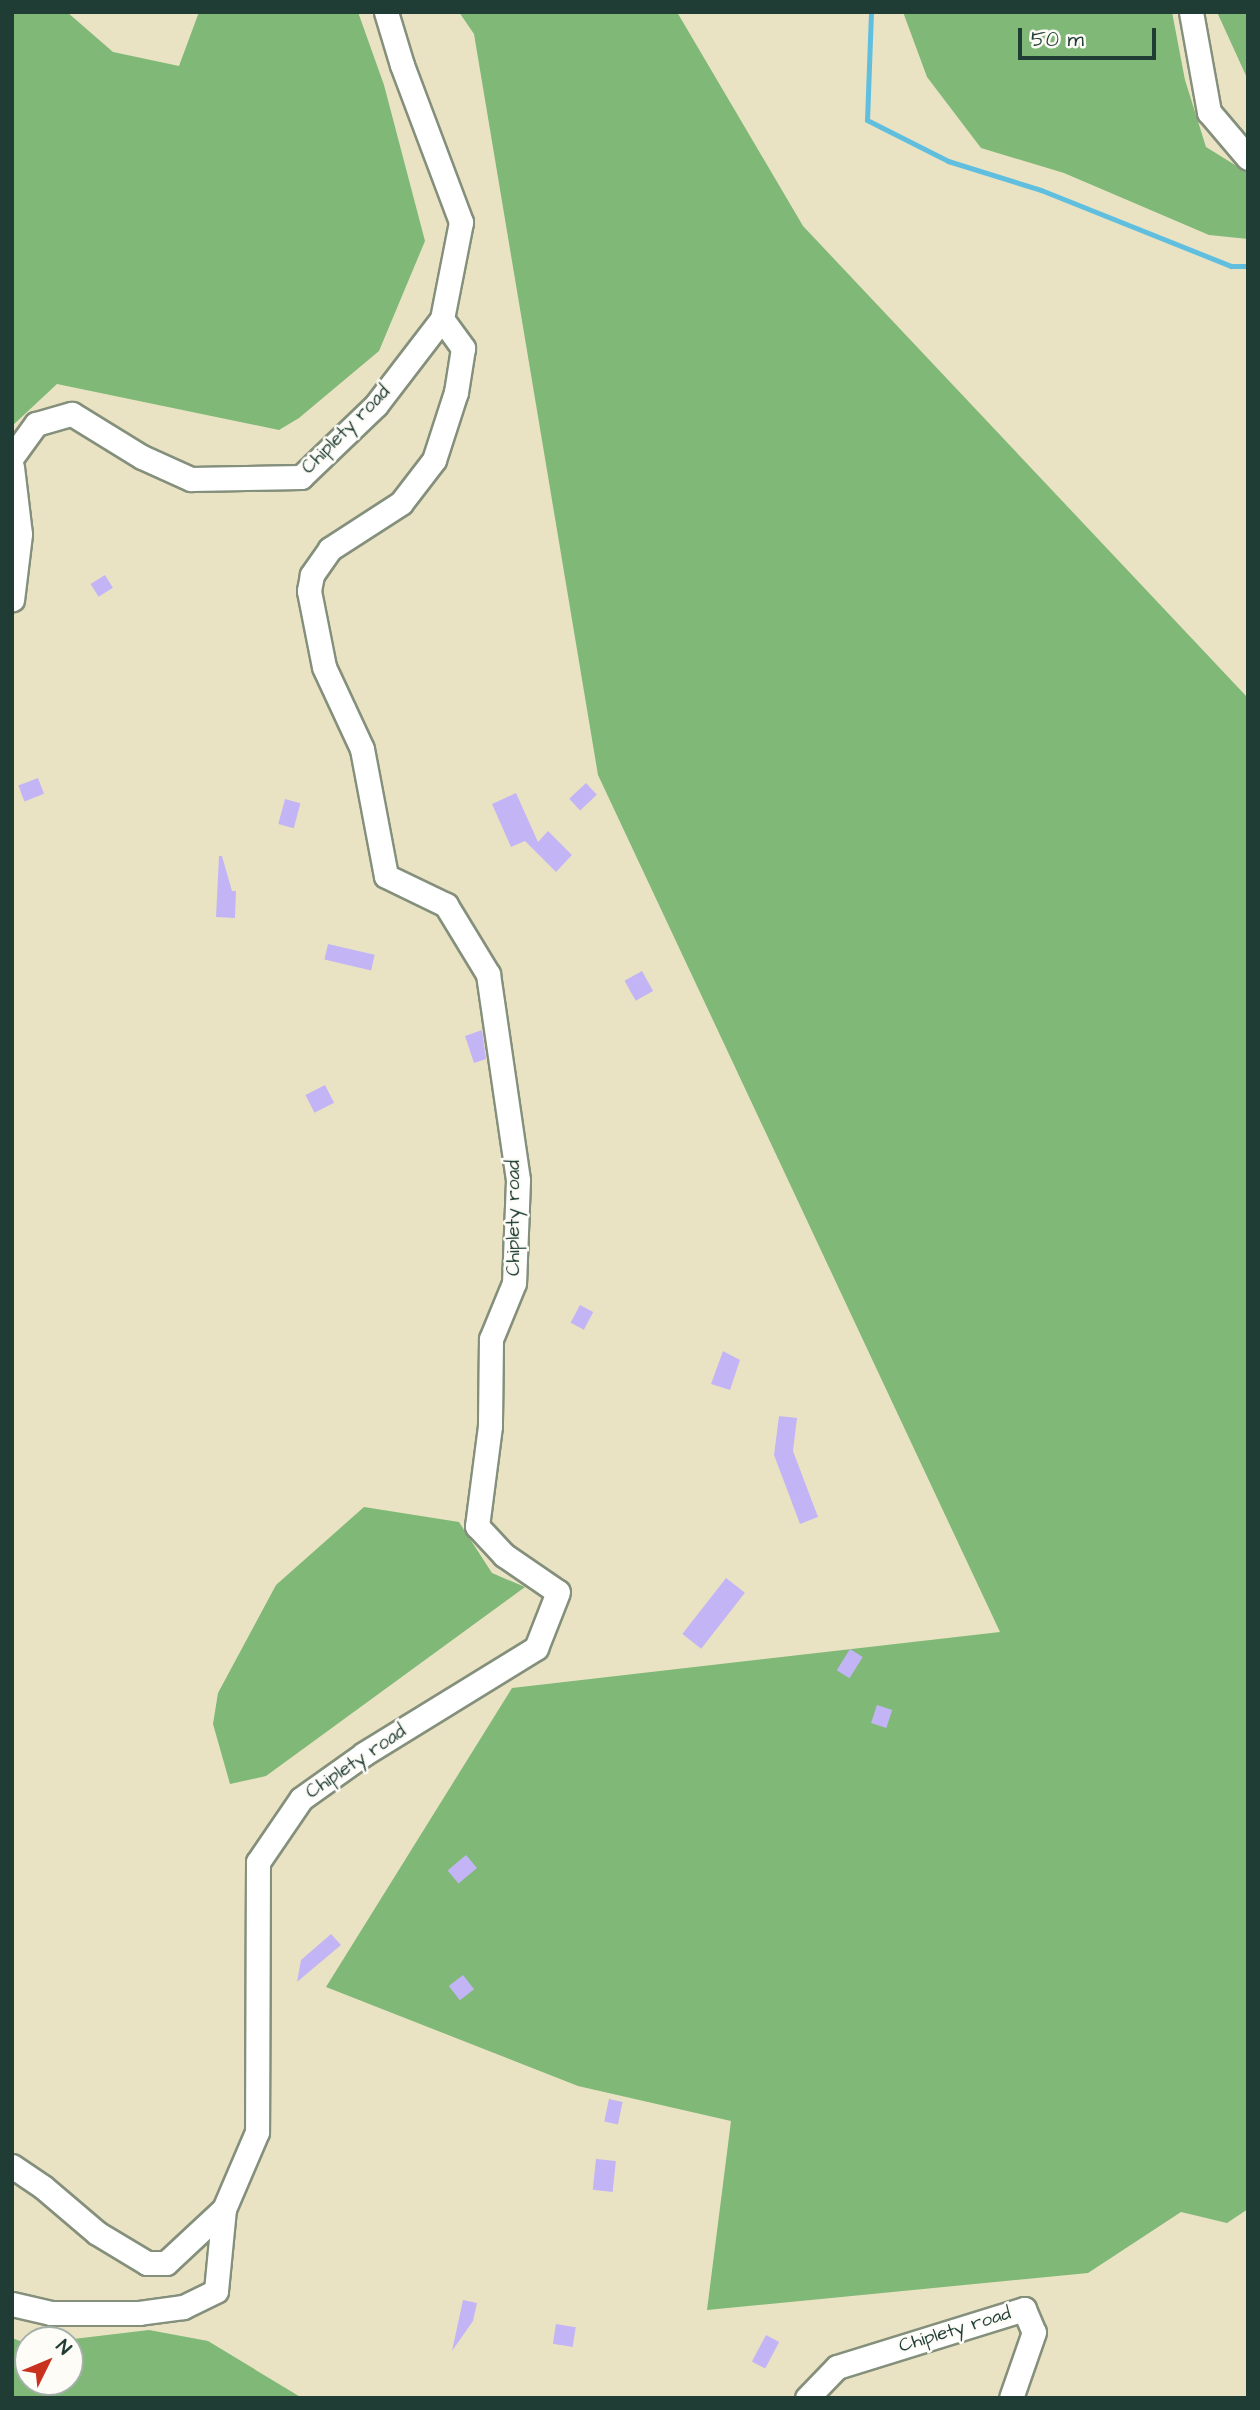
<!DOCTYPE html>
<style>
body{margin:0}
#map{position:relative;width:1260px;height:2410px;overflow:hidden;background:#eae3c3;font-family:"Architects Daughter",sans-serif}
div>[style]{position:absolute}
.forest>*{inset:0;background:#7fb877}
.stream>*{height:5px;margin:-2.5px;padding:0 2.5px;transform-origin:2.5px;border-radius:2.5px;background:#60bede}
.building>*{inset:0;background:#c3b5f5;transform-origin:0 0}
.roads{filter:drop-shadow(2px 0 #84907c) drop-shadow(-2px 0 #84907c) drop-shadow(0 2px #84907c) drop-shadow(0 -2px #84907c)}
.minor>*{height:23px;margin:-11.5px;padding:0 11.5px;transform-origin:11.5px;border-radius:11.5px;background:#fff}
span{translate:-50% -50%;white-space:nowrap;text-align:center;line-height:1.15;-webkit-text-stroke:5px #fdfcf7;paint-order:stroke}
.street-label{font-size:19px;color:#1f3d34}
.frame{position:absolute;inset:0;border:14px solid #1f3d34;pointer-events:none}
.north{position:absolute;left:14px;top:2326px;width:70px;height:70px;box-sizing:border-box;background:#fdfcf7;border:2px solid #a4b0a9;border-radius:50%;rotate:47deg;font-size:19px;font-weight:700;line-height:28px;text-align:center;color:#1f3d34}
.north::after{content:'';display:block;margin:auto;width:24px;height:32px;background:#c8321e;clip-path:polygon(50% 0,100% 100%,50% 72%,0 100%)}
.scale{position:absolute;left:1018px;top:28px;width:138px;height:32px;box-sizing:border-box;border:4px solid #1f3d34;border-top:0;padding-left:9px;font-size:21px;line-height:24px;white-space:nowrap;color:#1f3d34;-webkit-text-stroke:5px #fdfcf7;paint-order:stroke}
</style>
<div id="map">
<div class="forest">
<div style="clip-path:polygon(12px 12px,67px 12px,113px 52px,179px 66px,199px 12px,358px 12px,384px 85px,425px 241px,379px 351px,299px 418px,279px 430px,57px 384px,12px 426px)"></div>
<div style="clip-path:polygon(459px 12px,677px 12px,803px 226px,1248px 698px,1248px 2209px,1227px 2223px,1181px 2212px,1088px 2273px,707px 2310px,731px 2121px,578px 2086px,326px 1987px,512px 1688px,1000px 1632px,598px 775px,474px 34px)"></div>
<div style="clip-path:polygon(903px 12px,1172px 12px,1185px 80px,1206px 147px,1248px 173px,1248px 239px,1209px 235px,1064px 173px,981px 148px,927px 77px)"></div>
<div style="clip-path:polygon(1217px 12px,1248px 12px,1248px 80px)"></div>
<div style="clip-path:polygon(364px 1507px,459px 1522px,492px 1573px,525px 1587px,266px 1776px,230px 1784px,213px 1724px,218px 1693px,276px 1585px)"></div>
<div style="clip-path:polygon(149px 2330px,208px 2341px,302px 2398px,12px 2398px,12px 2338px,28px 2344px,28px 2382px,70px 2382px,70px 2340px,65px 2340px)"></div>
</div>
<div class="stream">
<div style="left:871px;top:12px;width:108px;rotate:92.1deg"></div>
<div style="left:867px;top:120px;width:91px;rotate:26.8deg"></div>
<div style="left:948px;top:161px;width:97px;rotate:17.3deg"></div>
<div style="left:1041px;top:190px;width:205px;rotate:21.8deg"></div>
<div style="left:1231px;top:266px;width:17px"></div>
</div>
<div class="building">
<div style="left:105px;top:575px;width:15px;height:17px;rotate:58deg"></div>
<div style="left:38px;top:778px;width:17px;height:21px;rotate:69deg"></div>
<div style="left:586px;top:783px;width:16px;height:23px;rotate:47deg"></div>
<div style="clip-path:polygon(516px 793px,538px 842px,548px 831px,572px 855px,556px 872px,525px 841px,511px 847px,492px 804px)"></div>
<div style="left:285px;top:799px;width:16px;height:26px;rotate:15deg"></div>
<div style="clip-path:polygon(219px 856px,222px 856px,232px 891px,236px 891px,235px 918px,216px 917px)"></div>
<div style="left:328px;top:944px;width:48px;height:16px;rotate:13deg"></div>
<div style="left:642px;top:971px;width:23px;height:20px;rotate:61deg"></div>
<div style="clip-path:polygon(482px 1030px,486px 1059px,474px 1063px,465px 1036px)"></div>
<div style="left:325px;top:1085px;width:20px;height:22px;rotate:63deg"></div>
<div style="left:580px;top:1305px;width:15px;height:20px;rotate:28deg"></div>
<div style="clip-path:polygon(723px 1351px,740px 1360px,730px 1390px,711px 1384px)"></div>
<div style="clip-path:polygon(779px 1416px,797px 1418px,793px 1451px,818px 1517px,800px 1524px,774px 1455px)"></div>
<div style="left:726px;top:1578px;width:24px;height:71px;rotate:38deg"></div>
<div style="left:850px;top:1649px;width:15px;height:25px;rotate:32deg"></div>
<div style="left:877px;top:1705px;width:16px;height:19px;rotate:18deg"></div>
<div style="left:466px;top:1855px;width:17px;height:24px;rotate:50deg"></div>
<div style="clip-path:polygon(331px 1934px,341px 1945px,297px 1982px,301px 1960px)"></div>
<div style="left:463px;top:1975px;width:18px;height:18px;rotate:52deg"></div>
<div style="left:609px;top:2099px;width:14px;height:23px;rotate:12deg"></div>
<div style="left:596px;top:2159px;width:20px;height:31px;rotate:6deg"></div>
<div style="clip-path:polygon(463px 2300px,477px 2303px,473px 2321px,452px 2351px)"></div>
<div style="left:556px;top:2324px;width:20px;height:20px;rotate:9deg"></div>
<div style="left:766px;top:2335px;width:15px;height:30px;rotate:28deg"></div>
</div>
<div class="roads">
<div class="minor">
<div style="left:386px;top:12px;width:55px;rotate:73.2deg"></div>
<div style="left:402px;top:65px;width:168px;rotate:69.4deg"></div>
<div style="left:461px;top:222px;width:99px;rotate:101.1deg"></div>
<div style="left:1191px;top:12px;width:102px;rotate:79.8deg"></div>
<div style="left:1209px;top:112px;width:60px;rotate:49.7deg"></div>
<div style="left:12px;top:457px;width:41px;rotate:-54deg"></div>
<div style="left:36px;top:424px;width:37px;rotate:-16deg"></div>
<div style="left:72px;top:414px;width:82px;rotate:31.6deg"></div>
<div style="left:142px;top:457px;width:54px;rotate:24.2deg"></div>
<div style="left:191px;top:479px;width:110px;rotate:-1deg"></div>
<div style="left:301px;top:477px;width:104px;rotate:-43.8deg"></div>
<div style="left:376px;top:405px;width:108px;rotate:-52.5deg"></div>
<div style="left:442px;top:319px;width:36px;rotate:54deg"></div>
<div style="left:463px;top:348px;width:45px;rotate:99deg"></div>
<div style="left:456px;top:392px;width:71px;rotate:107.9deg"></div>
<div style="left:434px;top:460px;width:54px;rotate:127.5deg"></div>
<div style="left:401px;top:503px;width:85px;rotate:147.1deg"></div>
<div style="left:330px;top:549px;width:32px;rotate:125deg"></div>
<div style="left:312px;top:575px;width:16px;rotate:101deg"></div>
<div style="left:309px;top:591px;width:77px;rotate:78.8deg"></div>
<div style="left:324px;top:667px;width:90px;rotate:65.1deg"></div>
<div style="left:362px;top:749px;width:129px;rotate:79.3deg"></div>
<div style="left:386px;top:876px;width:67px;rotate:25.8deg"></div>
<div style="left:446px;top:905px;width:81px;rotate:58.7deg"></div>
<div style="left:488px;top:974px;width:208px;rotate:81.7deg"></div>
<div style="left:518px;top:1180px;width:103px;rotate:92.2deg"></div>
<div style="left:514px;top:1283px;width:61px;rotate:112.3deg"></div>
<div style="left:491px;top:1339px;width:87px;rotate:90.7deg"></div>
<div style="left:490px;top:1426px;width:101px;rotate:97.4deg"></div>
<div style="left:477px;top:1526px;width:40px;rotate:47deg"></div>
<div style="left:504px;top:1555px;width:65px;rotate:34.4deg"></div>
<div style="left:558px;top:1592px;width:60px;rotate:111.4deg"></div>
<div style="left:536px;top:1648px;width:202px;rotate:148.4deg"></div>
<div style="left:364px;top:1754px;width:77px;rotate:144.5deg"></div>
<div style="left:301px;top:1799px;width:76px;rotate:124.3deg"></div>
<div style="left:258px;top:1862px;width:270px;rotate:90.2deg"></div>
<div style="left:257px;top:2132px;width:84px;rotate:113.2deg"></div>
<div style="left:224px;top:2209px;width:82px;rotate:95.6deg"></div>
<div style="left:216px;top:2291px;width:37px;rotate:154deg"></div>
<div style="left:183px;top:2307px;width:44px;rotate:172.2deg"></div>
<div style="left:139px;top:2313px;width:88px;rotate:180deg"></div>
<div style="left:51px;top:2313px;width:40px;rotate:-167deg"></div>
<div style="left:12px;top:467px;width:67px;rotate:83.2deg"></div>
<div style="left:20px;top:534px;width:66px;rotate:96.9deg"></div>
<div style="left:12px;top:2166px;width:37px;rotate:34deg"></div>
<div style="left:43px;top:2187px;width:71px;rotate:40.4deg"></div>
<div style="left:97px;top:2233px;width:58px;rotate:31deg"></div>
<div style="left:147px;top:2263px;width:19px"></div>
<div style="left:166px;top:2263px;width:79px;rotate:-43deg"></div>
<div style="left:807px;top:2398px;width:43px;rotate:-45.9deg"></div>
<div style="left:837px;top:2367px;width:196px;rotate:-17.2deg"></div>
<div style="left:1024px;top:2309px;width:25px;rotate:67deg"></div>
<div style="left:1034px;top:2332px;width:70px;rotate:109.2deg"></div>
</div>
</div>
<div class="street-label">
<span style="left:346px;top:430px;rotate:-45deg">Chiplety road</span>
<span style="left:514px;top:1218px;rotate:-90deg">Chiplety road</span>
<span style="left:356px;top:1762px;rotate:-34deg">Chiplety road</span>
<span style="left:955px;top:2330px;rotate:-17deg">Chiplety road</span>
</div>
<div class="frame"></div>
<div class="north">N</div>
<div class="scale">50 m</div>
</div>
